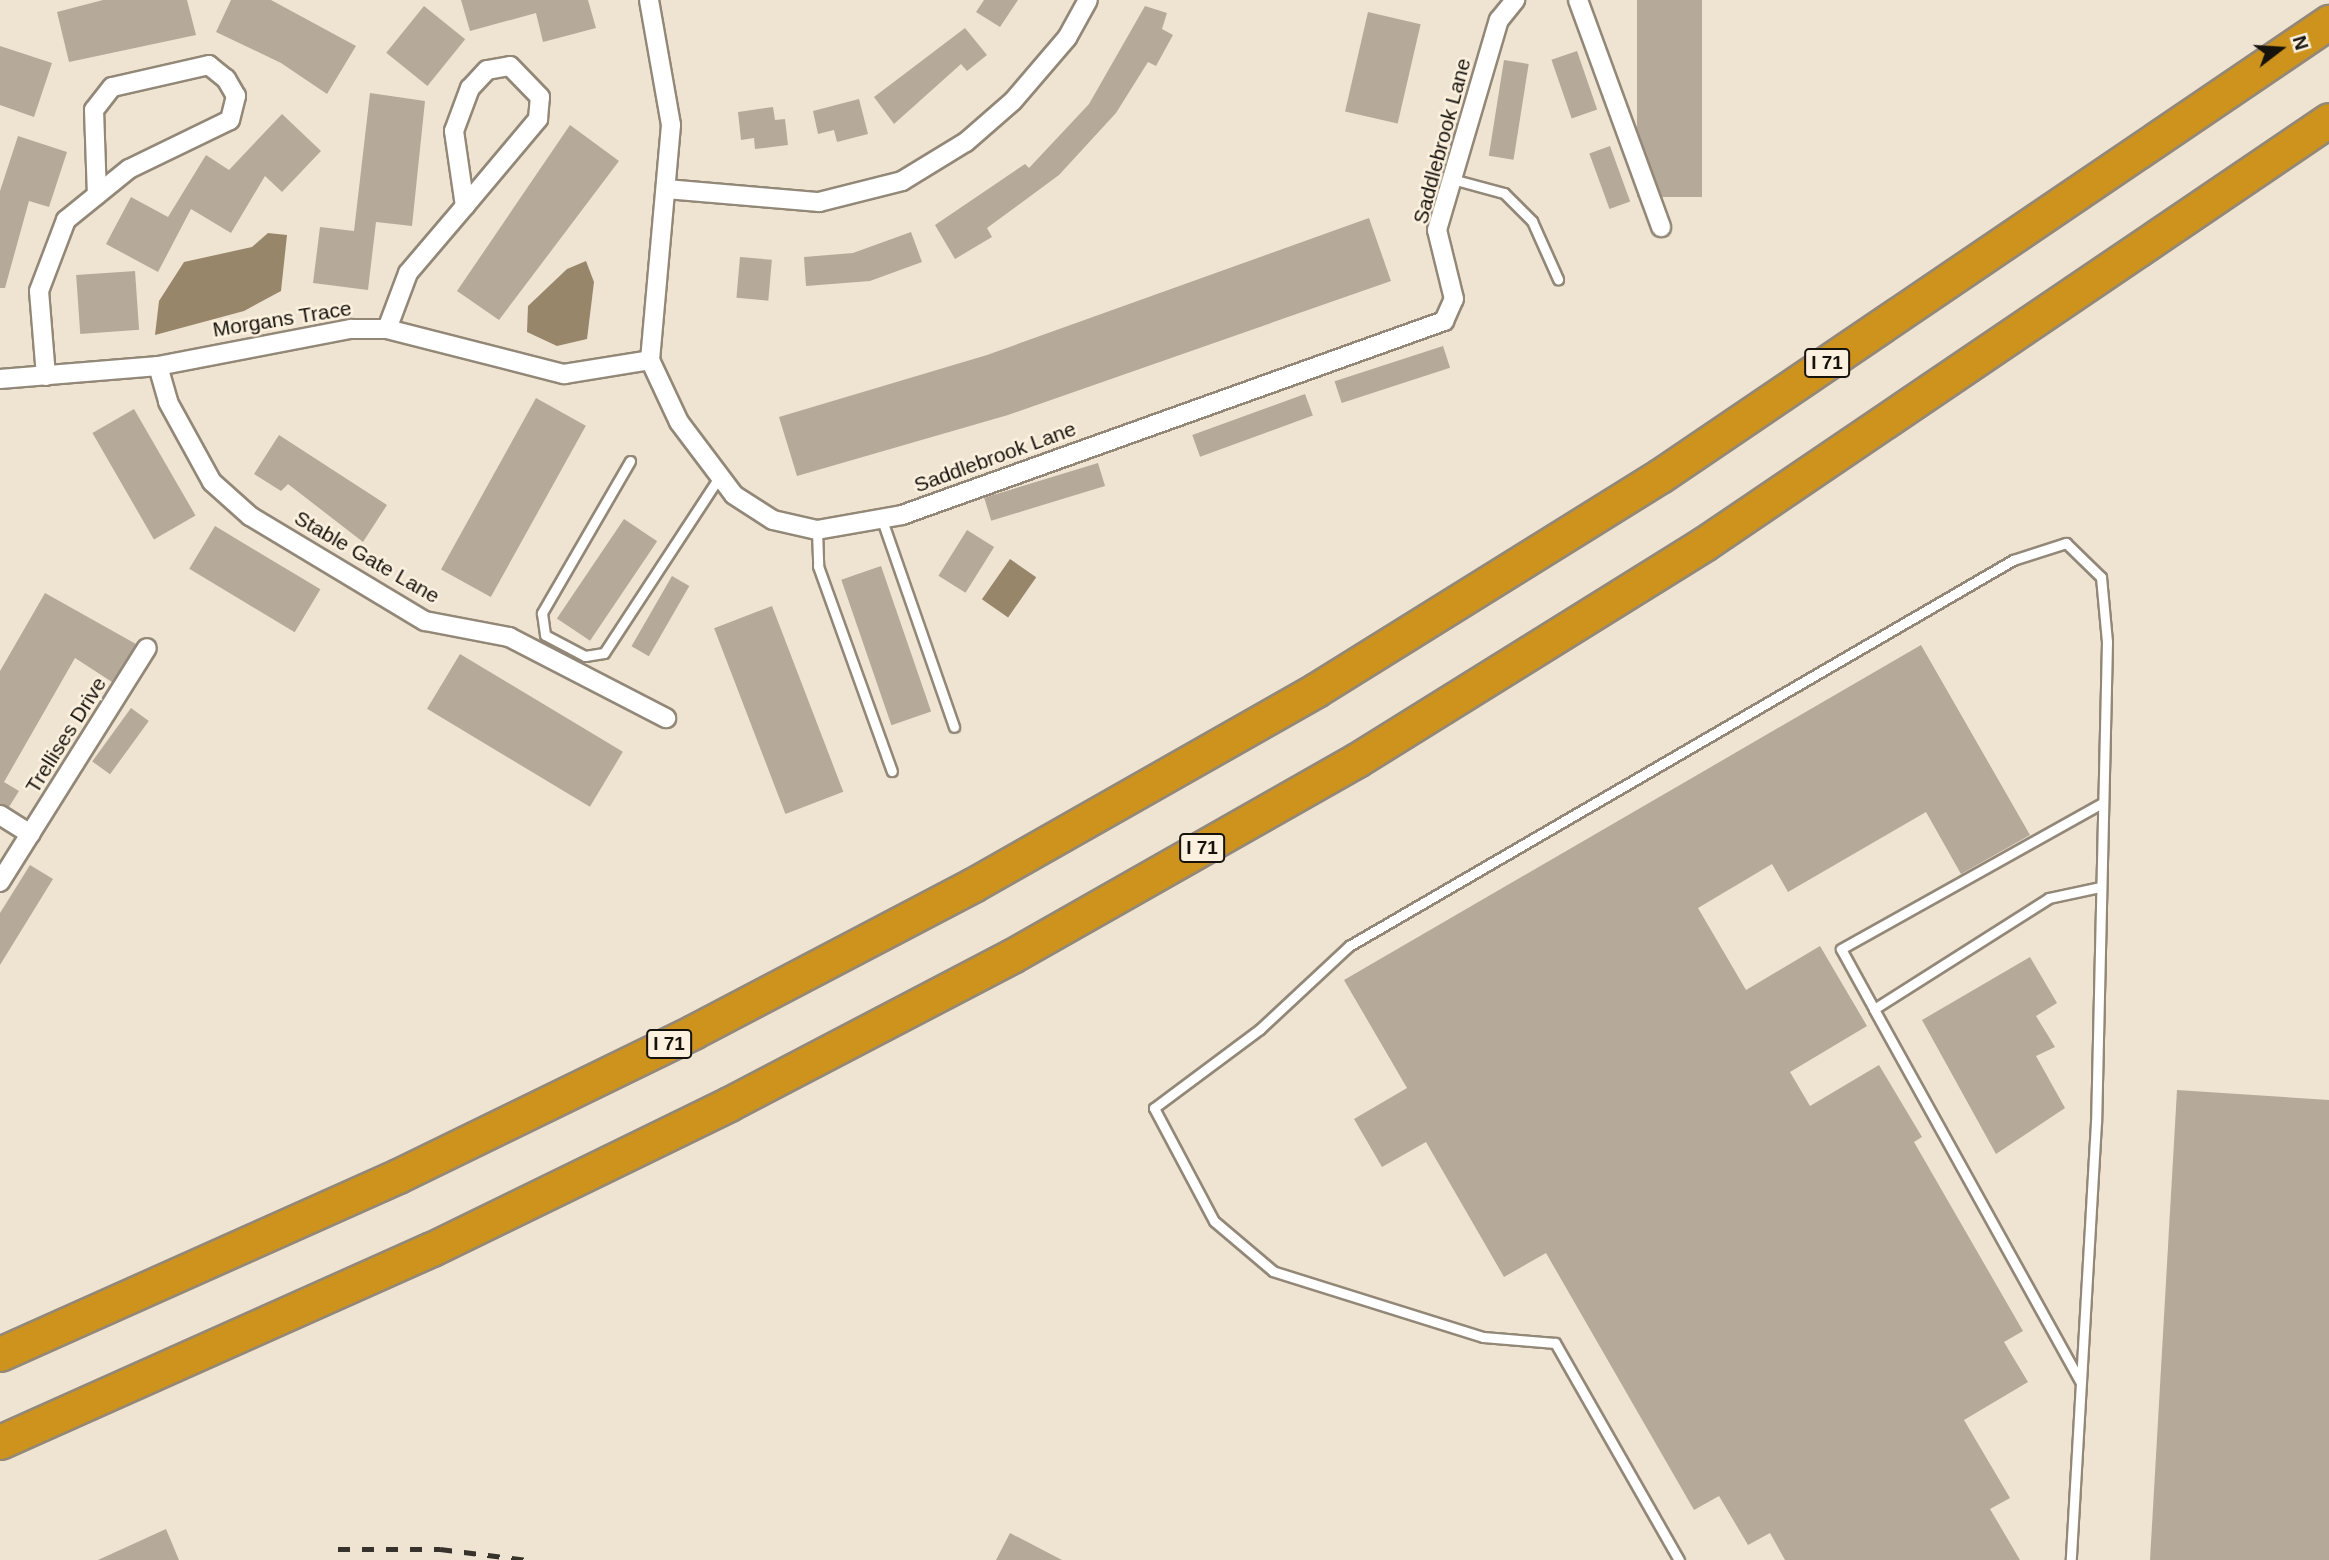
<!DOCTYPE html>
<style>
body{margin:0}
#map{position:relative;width:2329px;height:1560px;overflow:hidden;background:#efe4d2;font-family:Helvetica,sans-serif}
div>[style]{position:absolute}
.water>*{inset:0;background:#98866b;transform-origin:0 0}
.building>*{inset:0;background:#b5aa9a;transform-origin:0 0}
.roads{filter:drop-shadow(2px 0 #938878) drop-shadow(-2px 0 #938878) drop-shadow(0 2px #938878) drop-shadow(0 -2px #938878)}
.lane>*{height:9px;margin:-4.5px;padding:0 4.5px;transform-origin:4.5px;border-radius:4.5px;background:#fff}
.street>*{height:18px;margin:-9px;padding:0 9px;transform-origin:9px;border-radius:9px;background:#fff}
.highway>*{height:33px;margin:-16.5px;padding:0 16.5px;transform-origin:16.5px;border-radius:16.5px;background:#cd931d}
.rail>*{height:5px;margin-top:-2.5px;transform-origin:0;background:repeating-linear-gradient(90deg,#37322a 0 12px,transparent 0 24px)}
span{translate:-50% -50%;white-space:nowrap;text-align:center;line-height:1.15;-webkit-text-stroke:5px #fcf1df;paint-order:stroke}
.shield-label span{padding:2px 5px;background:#fcf1df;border:2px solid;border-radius:5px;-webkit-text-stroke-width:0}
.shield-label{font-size:19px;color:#16120c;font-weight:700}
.street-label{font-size:21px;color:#16120c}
.north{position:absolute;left:2245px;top:14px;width:70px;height:70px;-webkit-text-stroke:5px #fcf1df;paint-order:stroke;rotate:73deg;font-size:19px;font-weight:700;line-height:28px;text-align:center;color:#16120c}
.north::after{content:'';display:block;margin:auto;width:24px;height:32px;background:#16120c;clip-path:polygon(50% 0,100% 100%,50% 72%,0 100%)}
</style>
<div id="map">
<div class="water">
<div style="clip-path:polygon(268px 233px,287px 235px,281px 291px,244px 311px,155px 335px,159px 301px,184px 262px,252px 247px)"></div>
<div style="clip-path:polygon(586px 261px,594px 282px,587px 339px,557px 346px,527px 332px,528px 306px,567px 269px)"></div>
<div style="left:1010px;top:559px;width:32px;height:49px;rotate:35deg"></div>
</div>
<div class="building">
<div style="clip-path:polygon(103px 0,187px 0,196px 35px,69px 62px,57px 12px)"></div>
<div style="clip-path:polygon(231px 0,271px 0,356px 46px,327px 94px,281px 63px,216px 32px)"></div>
<div style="clip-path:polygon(461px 0,588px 0,596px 28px,543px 42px,536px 13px,470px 31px)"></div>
<div style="clip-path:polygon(984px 0,1018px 0,1000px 27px,976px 12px)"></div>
<div style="left:1637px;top:0;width:65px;height:197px"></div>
<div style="left:424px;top:6px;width:53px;height:60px;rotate:39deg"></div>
<div style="clip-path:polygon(1145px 6px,1167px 13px,1162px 29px,1173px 35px,1156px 66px,1148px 62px,1116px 113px,1059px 175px,987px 228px,992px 237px,955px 259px,935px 225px,1025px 164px,1029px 168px,1089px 104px)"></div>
<div style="left:1368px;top:12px;width:54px;height:102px;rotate:13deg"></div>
<div style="clip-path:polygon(965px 28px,987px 55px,967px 71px,961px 64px,894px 124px,874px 97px)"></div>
<div style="clip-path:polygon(0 46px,52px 63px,34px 117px,0 105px)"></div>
<div style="left:1577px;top:51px;width:62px;height:27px;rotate:71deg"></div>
<div style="left:1504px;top:60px;width:25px;height:97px;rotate:9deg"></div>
<div style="clip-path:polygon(370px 93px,425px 101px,412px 226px,376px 222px,368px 290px,313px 283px,320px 227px,354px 231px)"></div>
<div style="clip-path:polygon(859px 99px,868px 134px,837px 142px,834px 130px,818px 134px,813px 111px)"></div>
<div style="clip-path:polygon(773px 107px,775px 120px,785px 119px,788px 145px,755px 149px,754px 138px,741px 140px,738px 112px)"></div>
<div style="clip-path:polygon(282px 114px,321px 151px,282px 192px,265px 176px,231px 233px,191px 209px,158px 272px,106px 244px,131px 197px,168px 217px,206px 155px,229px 170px)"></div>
<div style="clip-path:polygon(570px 125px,619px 161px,499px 320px,457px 291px)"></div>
<div style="clip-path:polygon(18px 136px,67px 152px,49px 207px,29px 201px,5px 288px,0 288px,0 191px)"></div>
<div style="left:1610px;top:146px;width:59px;height:22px;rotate:70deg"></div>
<div style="clip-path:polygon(1369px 218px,1391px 281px,1008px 415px,797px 476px,779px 417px,987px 355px)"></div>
<div style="clip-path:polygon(911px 232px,922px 262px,870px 281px,806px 286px,804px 257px,853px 253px)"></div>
<div style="left:740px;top:257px;width:32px;height:41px;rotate:5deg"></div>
<div style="left:135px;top:271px;width:59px;height:59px;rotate:86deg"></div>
<div style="left:1443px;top:346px;width:23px;height:114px;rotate:72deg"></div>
<div style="left:1305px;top:394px;width:23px;height:120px;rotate:70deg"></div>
<div style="left:536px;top:398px;width:57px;height:196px;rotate:29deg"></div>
<div style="left:134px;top:409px;width:123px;height:48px;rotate:60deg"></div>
<div style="clip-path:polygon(279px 435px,387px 505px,363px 542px,288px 484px,281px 491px,254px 474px)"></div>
<div style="left:1098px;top:463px;width:24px;height:119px;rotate:73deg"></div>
<div style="left:624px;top:519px;width:40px;height:120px;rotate:34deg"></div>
<div style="left:215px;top:526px;width:123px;height:50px;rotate:31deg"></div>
<div style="left:967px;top:530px;width:32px;height:54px;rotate:32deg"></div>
<div style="left:881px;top:566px;width:154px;height:42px;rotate:71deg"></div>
<div style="left:672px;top:576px;width:20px;height:81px;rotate:30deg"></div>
<div style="clip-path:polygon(45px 593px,136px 644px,112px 682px,75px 658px,4px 782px,19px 791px,9px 807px,0 804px,0 671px)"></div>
<div style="left:772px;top:606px;width:199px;height:62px;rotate:69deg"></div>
<div style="clip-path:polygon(1921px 645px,2030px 835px,1961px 874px,1926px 812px,1788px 892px,1772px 864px,1698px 908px,1746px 990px,1820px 946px,1867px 1026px,1790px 1072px,1810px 1106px,1879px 1065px,1922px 1137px,1914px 1142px,2023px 1331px,2004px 1342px,2028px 1382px,1964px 1420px,2010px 1498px,1990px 1509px,2020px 1560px,1785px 1560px,1770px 1533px,1748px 1545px,1719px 1496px,1694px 1510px,1546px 1253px,1504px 1277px,1426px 1142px,1382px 1167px,1354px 1119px,1407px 1088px,1344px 980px)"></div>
<div style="left:460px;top:654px;width:190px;height:64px;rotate:31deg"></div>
<div style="left:131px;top:708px;width:22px;height:66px;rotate:36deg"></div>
<div style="clip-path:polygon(30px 865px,53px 879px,0 965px,0 913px)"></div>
<div style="clip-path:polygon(2030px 957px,2057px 1003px,2036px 1016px,2055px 1047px,2036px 1056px,2065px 1108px,1996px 1154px,1922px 1020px)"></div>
<div style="clip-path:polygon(2177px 1090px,2329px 1100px,2329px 1560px,2150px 1560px)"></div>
<div style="clip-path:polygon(166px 1529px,179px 1560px,98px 1560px)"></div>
<div style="clip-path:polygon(1010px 1533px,1062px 1560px,996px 1560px)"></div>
</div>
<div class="roads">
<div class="lane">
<div style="left:1452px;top:179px;width:54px;rotate:15.1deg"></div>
<div style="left:1504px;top:193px;width:40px;rotate:45deg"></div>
<div style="left:1532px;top:221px;width:64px;rotate:65.9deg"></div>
<div style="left:630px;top:461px;width:176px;rotate:120.1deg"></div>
<div style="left:542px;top:613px;width:22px;rotate:82deg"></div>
<div style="left:545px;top:635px;width:45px;rotate:27.7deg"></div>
<div style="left:585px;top:656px;width:19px;rotate:-9deg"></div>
<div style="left:604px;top:653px;width:208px;rotate:-56.8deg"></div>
<div style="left:882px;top:520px;width:219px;rotate:70.8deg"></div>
<div style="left:817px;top:530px;width:36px;rotate:88deg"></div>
<div style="left:818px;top:566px;width:218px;rotate:70.2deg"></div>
<div style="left:1874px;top:1009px;width:68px;rotate:-118.8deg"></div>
<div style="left:1841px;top:949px;width:297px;rotate:-29.2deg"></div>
<div style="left:2080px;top:1381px;width:425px;rotate:-119deg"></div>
<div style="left:1874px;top:1009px;width:207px;rotate:-32.4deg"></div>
<div style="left:2049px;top:898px;width:52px;rotate:-12.2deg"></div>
<div style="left:1679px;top:1560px;width:250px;rotate:-119.7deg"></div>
<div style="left:1555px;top:1343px;width:72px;rotate:-175.2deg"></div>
<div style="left:1483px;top:1337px;width:220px;rotate:-162.6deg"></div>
<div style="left:1273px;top:1271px;width:77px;rotate:-139.7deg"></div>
<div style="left:1214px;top:1221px;width:128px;rotate:-118deg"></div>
<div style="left:1154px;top:1108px;width:132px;rotate:-36.7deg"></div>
<div style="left:1260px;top:1029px;width:122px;rotate:-43deg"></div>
<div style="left:1349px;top:946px;width:768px;rotate:-30.17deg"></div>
<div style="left:2013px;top:560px;width:56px;rotate:-17.8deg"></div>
<div style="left:2066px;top:543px;width:49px;rotate:44.2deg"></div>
<div style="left:2101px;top:577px;width:65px;rotate:84.7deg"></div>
<div style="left:2107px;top:642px;width:480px;rotate:91.3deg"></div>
<div style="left:2096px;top:1122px;width:439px;rotate:93.3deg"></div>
</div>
<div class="street">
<div style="left:649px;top:0;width:127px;rotate:80deg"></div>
<div style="left:671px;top:125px;width:236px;rotate:95.1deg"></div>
<div style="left:650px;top:360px;width:68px;rotate:64.9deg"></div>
<div style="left:679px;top:422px;width:91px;rotate:53deg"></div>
<div style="left:734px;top:495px;width:46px;rotate:32.7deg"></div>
<div style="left:773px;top:520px;width:45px;rotate:12.8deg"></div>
<div style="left:817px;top:530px;width:86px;rotate:-10deg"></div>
<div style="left:902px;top:515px;width:576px;rotate:-19.69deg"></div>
<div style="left:1444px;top:321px;width:24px;rotate:-66deg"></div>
<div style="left:1454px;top:299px;width:71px;rotate:-103.8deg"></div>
<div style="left:1437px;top:230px;width:219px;rotate:-73.6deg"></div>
<div style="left:1499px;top:20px;width:26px;rotate:-51deg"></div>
<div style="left:1578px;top:0;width:242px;rotate:69.9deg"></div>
<div style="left:666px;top:189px;width:154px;rotate:4.9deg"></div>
<div style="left:819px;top:202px;width:86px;rotate:-14.2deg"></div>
<div style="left:902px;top:181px;width:75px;rotate:-31.4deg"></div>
<div style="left:966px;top:142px;width:62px;rotate:-41.1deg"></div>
<div style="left:1013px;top:101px;width:83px;rotate:-49.4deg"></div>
<div style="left:1067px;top:38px;width:43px;rotate:-61.1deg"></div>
<div style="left:387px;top:329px;width:60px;rotate:-69.4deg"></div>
<div style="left:408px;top:273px;width:88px;rotate:-49.6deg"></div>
<div style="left:465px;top:206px;width:114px;rotate:-50deg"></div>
<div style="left:538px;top:119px;width:22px;rotate:-85deg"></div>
<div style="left:540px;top:97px;width:43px;rotate:-134.1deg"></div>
<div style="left:510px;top:66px;width:23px;rotate:170deg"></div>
<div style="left:487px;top:70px;width:25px;rotate:133deg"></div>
<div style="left:470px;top:88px;width:46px;rotate:110.4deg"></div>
<div style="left:454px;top:131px;width:76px;rotate:81.7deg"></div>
<div style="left:158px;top:366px;width:37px;rotate:74deg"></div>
<div style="left:168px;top:402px;width:91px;rotate:61.2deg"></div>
<div style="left:212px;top:482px;width:51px;rotate:41.8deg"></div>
<div style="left:250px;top:516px;width:204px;rotate:31deg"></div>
<div style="left:425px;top:621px;width:86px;rotate:10.8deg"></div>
<div style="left:509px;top:637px;width:177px;rotate:27.3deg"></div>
<div style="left:46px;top:376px;width:85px;rotate:-94.7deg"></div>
<div style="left:39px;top:291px;width:76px;rotate:-69.2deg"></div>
<div style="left:66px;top:220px;width:81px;rotate:-39deg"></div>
<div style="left:129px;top:169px;width:112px;rotate:-25.9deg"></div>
<div style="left:230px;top:120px;width:25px;rotate:-76deg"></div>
<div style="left:236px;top:96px;width:20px;rotate:-120deg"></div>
<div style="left:226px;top:79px;width:22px;rotate:-141deg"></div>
<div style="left:209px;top:65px;width:99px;rotate:167.2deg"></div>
<div style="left:112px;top:87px;width:29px;rotate:128deg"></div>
<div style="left:94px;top:110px;width:85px;rotate:88deg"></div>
<div style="left:0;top:379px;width:159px;rotate:-4.7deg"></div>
<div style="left:158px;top:366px;width:197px;rotate:-10.9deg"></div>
<div style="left:351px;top:329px;width:36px"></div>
<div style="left:387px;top:329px;width:183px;rotate:14.3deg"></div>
<div style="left:564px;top:374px;width:87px;rotate:-9.2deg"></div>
<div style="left:0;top:815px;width:36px;rotate:32deg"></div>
<div style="left:0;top:882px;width:276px;rotate:-57.9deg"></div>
</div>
<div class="highway">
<div style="left:0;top:1354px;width:436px;rotate:-24.1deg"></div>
<div style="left:398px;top:1176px;width:328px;rotate:-26deg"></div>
<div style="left:693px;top:1032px;width:316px;rotate:-27.7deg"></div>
<div style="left:973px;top:885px;width:395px;rotate:-29.6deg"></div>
<div style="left:1316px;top:690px;width:405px;rotate:-31.9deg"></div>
<div style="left:1660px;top:476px;width:809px;rotate:-34.16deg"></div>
<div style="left:0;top:1442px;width:473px;rotate:-24.1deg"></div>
<div style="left:432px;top:1249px;width:331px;rotate:-26deg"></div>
<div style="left:729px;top:1104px;width:319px;rotate:-27.6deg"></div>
<div style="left:1012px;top:956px;width:397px;rotate:-29.6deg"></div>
<div style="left:1357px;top:760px;width:409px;rotate:-31.9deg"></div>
<div style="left:1704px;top:544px;width:755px;rotate:-34.15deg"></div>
</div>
</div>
<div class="rail">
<div style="left:338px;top:1549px;width:102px"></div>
<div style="left:440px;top:1549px;width:88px;rotate:7.2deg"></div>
</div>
<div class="shield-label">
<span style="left:1827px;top:363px">I 71</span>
<span style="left:1202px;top:848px">I 71</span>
<span style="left:669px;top:1044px">I 71</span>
</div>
<div class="street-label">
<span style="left:1442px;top:141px;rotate:-75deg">Saddlebrook Lane</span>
<span style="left:282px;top:319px;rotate:-9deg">Morgans Trace</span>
<span style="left:995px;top:457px;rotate:-20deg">Saddlebrook Lane</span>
<span style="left:367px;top:557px;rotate:30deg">Stable Gate Lane</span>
<span style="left:66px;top:735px;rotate:-58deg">Trellises Drive</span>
</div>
<div class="north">N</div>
</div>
